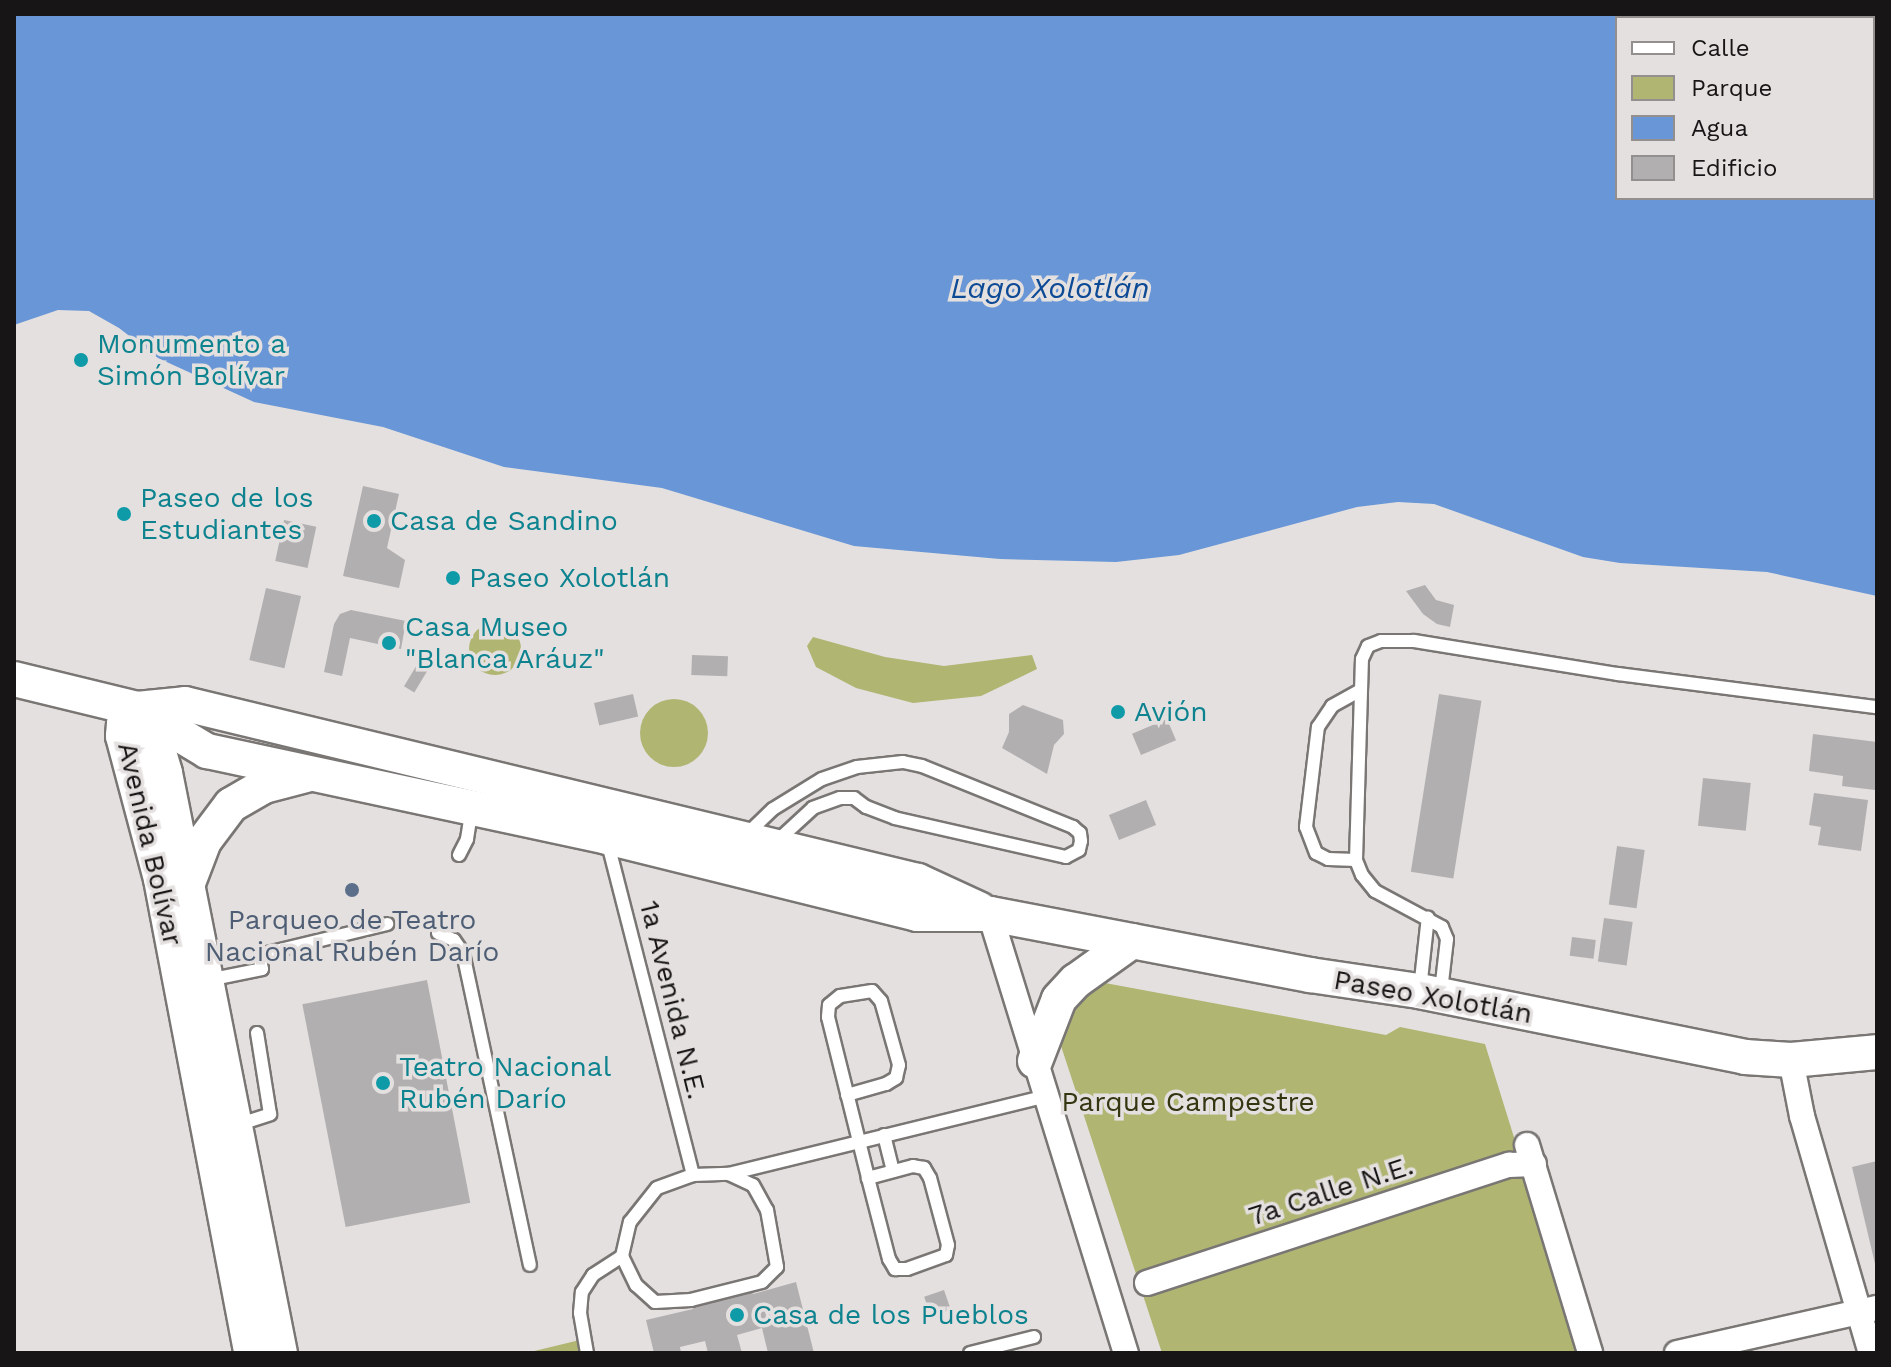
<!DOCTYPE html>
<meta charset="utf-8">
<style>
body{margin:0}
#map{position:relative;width:1891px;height:1367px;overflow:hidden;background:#e4e0df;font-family:"Work Sans",sans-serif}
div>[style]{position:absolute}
.green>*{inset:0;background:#b0b572}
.round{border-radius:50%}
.water>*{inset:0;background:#6896d6}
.building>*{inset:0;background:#b2afb1;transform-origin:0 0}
.roads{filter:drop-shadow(2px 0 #797674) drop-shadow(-2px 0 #797674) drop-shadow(0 2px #797674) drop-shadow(0 -2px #797674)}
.lane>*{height:12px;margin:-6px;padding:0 6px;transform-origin:6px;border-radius:6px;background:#fff}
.street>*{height:24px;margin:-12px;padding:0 12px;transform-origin:12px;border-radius:12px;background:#fff}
.secondary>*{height:34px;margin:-17px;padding:0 17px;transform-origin:17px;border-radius:17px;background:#fff}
.dots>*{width:22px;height:22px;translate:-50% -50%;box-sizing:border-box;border:4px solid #e4e0df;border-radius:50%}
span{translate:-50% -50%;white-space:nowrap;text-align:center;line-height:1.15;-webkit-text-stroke:7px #e4e0df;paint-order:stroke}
.culture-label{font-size:28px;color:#0d838f}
.left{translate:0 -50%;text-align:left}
.street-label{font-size:28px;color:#171515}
.service-label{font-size:28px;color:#4e5e75}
.park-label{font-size:28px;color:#343611}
.water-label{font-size:30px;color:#0d4a96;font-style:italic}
.frame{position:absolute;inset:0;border:16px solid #171515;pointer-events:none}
.legend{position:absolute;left:1615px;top:16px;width:260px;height:184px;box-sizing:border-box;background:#e4e0df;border:2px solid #928f8e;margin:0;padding:10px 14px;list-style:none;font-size:24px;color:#171515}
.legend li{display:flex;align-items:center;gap:16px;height:40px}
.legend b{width:40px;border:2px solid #928f8e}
</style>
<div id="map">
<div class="green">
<div class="round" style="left:469px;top:623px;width:52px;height:52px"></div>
<div style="clip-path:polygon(813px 637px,885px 657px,944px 666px,1032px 655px,1037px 669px,981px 696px,913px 703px,856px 688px,816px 667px,807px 646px)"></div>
<div class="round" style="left:640px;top:699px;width:68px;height:68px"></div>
<div style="clip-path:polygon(1105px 983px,1386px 1035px,1400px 1027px,1485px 1044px,1535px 1205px,1576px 1353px,1162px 1353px,1061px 1046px,1059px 1020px,1084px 987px)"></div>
<div style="clip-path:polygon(584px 1339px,587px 1353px,526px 1353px)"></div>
</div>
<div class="water">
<div style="clip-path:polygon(evenodd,14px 14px,1877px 14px,1877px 596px,1767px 572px,1620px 563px,1583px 557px,1434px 504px,1398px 502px,1357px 507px,1179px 555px,1116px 562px,1000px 559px,854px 546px,662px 488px,504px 467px,383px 427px,254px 402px,158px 358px,119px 328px,89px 311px,58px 310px,14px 325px,14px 14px,1617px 18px,1873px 18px,1873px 198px,1617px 198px,1617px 18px)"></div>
</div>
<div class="building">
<div style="clip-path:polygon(363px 486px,399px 494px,387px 548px,405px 560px,399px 588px,343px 576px)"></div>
<div style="left:284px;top:520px;width:33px;height:42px;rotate:12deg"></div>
<div style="clip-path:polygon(1425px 585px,1436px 600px,1454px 605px,1450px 627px,1437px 624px,1423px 614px,1406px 591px)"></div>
<div style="left:266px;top:588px;width:36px;height:74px;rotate:13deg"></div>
<div style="clip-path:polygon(351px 610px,406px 621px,401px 649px,350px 638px,342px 676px,324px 672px,334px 624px,340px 614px)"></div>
<div style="left:692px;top:655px;width:36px;height:20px;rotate:2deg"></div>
<div style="left:421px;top:658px;width:12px;height:33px;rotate:31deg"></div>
<div style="left:633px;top:694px;width:23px;height:40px;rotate:77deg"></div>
<div style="left:1439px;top:694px;width:43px;height:180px;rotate:9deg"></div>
<div style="clip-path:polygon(1023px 705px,1063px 720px,1064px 734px,1054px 745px,1047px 774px,1002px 748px,1009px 732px,1009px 714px)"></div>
<div style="left:1167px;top:719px;width:23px;height:38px;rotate:67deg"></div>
<div style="clip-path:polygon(1813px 734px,1877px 742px,1875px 790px,1842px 786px,1843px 776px,1809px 771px)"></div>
<div style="left:1703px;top:778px;width:48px;height:48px;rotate:6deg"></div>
<div style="clip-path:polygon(1814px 793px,1868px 800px,1861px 851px,1818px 845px,1821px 827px,1809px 825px)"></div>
<div style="left:1146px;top:800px;width:27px;height:40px;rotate:68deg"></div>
<div style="left:1617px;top:846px;width:28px;height:59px;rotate:8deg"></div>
<div style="left:1604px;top:918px;width:29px;height:44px;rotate:8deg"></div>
<div style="left:1572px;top:937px;width:24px;height:19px;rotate:7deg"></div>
<div style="left:427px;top:980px;width:227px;height:127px;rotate:79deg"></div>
<div style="clip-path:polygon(1877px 1161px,1877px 1268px,1876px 1268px,1852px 1167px)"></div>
<div style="clip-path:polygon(796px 1282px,814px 1353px,768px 1353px,762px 1328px,737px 1335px,742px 1353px,708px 1353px,705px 1341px,680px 1347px,681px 1353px,654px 1353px,646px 1320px,693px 1309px,692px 1305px,717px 1286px,751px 1289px,753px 1294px)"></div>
<div style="left:944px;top:1290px;width:21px;height:21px;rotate:71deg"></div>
</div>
<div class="roads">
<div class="lane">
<div style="left:746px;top:835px;width:37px;rotate:-44deg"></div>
<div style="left:773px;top:809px;width:57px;rotate:-31.5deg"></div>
<div style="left:822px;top:779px;width:37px;rotate:-19deg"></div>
<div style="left:857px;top:767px;width:46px;rotate:-6.2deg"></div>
<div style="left:903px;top:762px;width:19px;rotate:12deg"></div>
<div style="left:922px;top:766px;width:163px;rotate:22deg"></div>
<div style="left:1073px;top:827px;width:9px;rotate:41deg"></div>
<div style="left:1080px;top:833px;width:8px;rotate:83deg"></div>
<div style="left:1081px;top:841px;width:9px;rotate:103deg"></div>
<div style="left:1079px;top:850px;width:15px;rotate:152deg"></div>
<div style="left:1066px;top:857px;width:175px;rotate:-167.2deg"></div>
<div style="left:895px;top:818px;width:31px;rotate:-159deg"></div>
<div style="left:866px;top:807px;width:15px;rotate:-143deg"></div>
<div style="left:854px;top:798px;width:14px;rotate:180deg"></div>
<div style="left:840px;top:798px;width:29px;rotate:160deg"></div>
<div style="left:813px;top:808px;width:50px;rotate:137.4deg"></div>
<div style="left:607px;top:840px;width:346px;rotate:75.6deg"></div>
<div style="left:459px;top:855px;width:18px;rotate:-63deg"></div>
<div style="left:467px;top:839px;width:30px;rotate:-81deg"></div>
<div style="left:1356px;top:860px;width:28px;rotate:-178deg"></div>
<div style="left:1328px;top:859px;width:13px;rotate:-153deg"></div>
<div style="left:1316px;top:853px;width:28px;rotate:-111deg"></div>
<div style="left:1306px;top:827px;width:101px;rotate:-83.2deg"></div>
<div style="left:1318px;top:727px;width:25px;rotate:-56deg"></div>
<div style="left:1332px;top:706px;width:33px;rotate:-29deg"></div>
<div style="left:438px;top:933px;width:17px;rotate:24deg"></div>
<div style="left:454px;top:940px;width:16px;rotate:55deg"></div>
<div style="left:463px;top:953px;width:319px;rotate:77.9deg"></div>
<div style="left:208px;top:980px;width:55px;rotate:-11.5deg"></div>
<div style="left:262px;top:969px;width:14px;rotate:-102deg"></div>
<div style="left:259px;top:955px;width:132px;rotate:-13.6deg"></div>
<div style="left:1420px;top:989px;width:72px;rotate:-83.7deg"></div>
<div style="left:1441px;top:991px;width:52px;rotate:-83.4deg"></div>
<div style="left:1447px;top:939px;width:13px;rotate:-113deg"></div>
<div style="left:1442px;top:927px;width:76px;rotate:-151.8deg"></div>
<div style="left:1375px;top:891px;width:21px;rotate:-129deg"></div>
<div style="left:1362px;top:875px;width:16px;rotate:-112deg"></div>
<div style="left:1356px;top:860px;width:201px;rotate:-88.3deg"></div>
<div style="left:1362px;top:659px;width:14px;rotate:-65deg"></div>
<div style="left:1368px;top:646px;width:14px;rotate:-21deg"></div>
<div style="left:1381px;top:641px;width:33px"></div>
<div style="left:1414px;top:641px;width:207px;rotate:9.2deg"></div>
<div style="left:1618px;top:674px;width:261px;rotate:7.3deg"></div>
<div style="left:847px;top:1095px;width:41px;rotate:-15.8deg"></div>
<div style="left:886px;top:1084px;width:12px;rotate:-31deg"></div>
<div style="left:896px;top:1078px;width:13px;rotate:-77deg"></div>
<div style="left:899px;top:1065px;width:66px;rotate:-105.7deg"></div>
<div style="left:881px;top:1001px;width:13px;rotate:-132deg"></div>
<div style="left:872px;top:991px;width:32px;rotate:171deg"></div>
<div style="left:840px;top:996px;width:14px;rotate:141deg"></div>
<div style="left:829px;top:1005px;width:12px;rotate:95deg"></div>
<div style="left:828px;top:1017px;width:166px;rotate:76deg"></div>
<div style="left:868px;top:1178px;width:84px;rotate:75.5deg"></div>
<div style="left:889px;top:1259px;width:12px;rotate:59deg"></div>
<div style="left:895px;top:1269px;width:12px"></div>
<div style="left:907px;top:1269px;width:41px;rotate:-19.7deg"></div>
<div style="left:946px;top:1255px;width:10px;rotate:-79deg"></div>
<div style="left:948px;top:1245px;width:69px;rotate:-105deg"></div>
<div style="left:930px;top:1178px;width:12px;rotate:-121deg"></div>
<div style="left:924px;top:1168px;width:11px;rotate:-170deg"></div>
<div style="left:913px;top:1166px;width:47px;rotate:165.1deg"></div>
<div style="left:237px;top:1125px;width:35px;rotate:-18deg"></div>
<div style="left:270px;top:1114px;width:82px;rotate:-99.1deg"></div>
<div style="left:884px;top:1135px;width:37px;rotate:76deg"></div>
<div style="left:729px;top:1174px;width:26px;rotate:25deg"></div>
<div style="left:753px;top:1185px;width:29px;rotate:61deg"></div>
<div style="left:767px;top:1210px;width:58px;rotate:80deg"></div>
<div style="left:777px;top:1267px;width:21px;rotate:135deg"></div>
<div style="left:762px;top:1282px;width:73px;rotate:165.8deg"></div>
<div style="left:691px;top:1300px;width:36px;rotate:177deg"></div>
<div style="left:655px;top:1302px;width:25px;rotate:-138deg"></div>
<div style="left:636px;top:1285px;width:32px;rotate:-116deg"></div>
<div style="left:622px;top:1256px;width:35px;rotate:-77deg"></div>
<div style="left:630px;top:1222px;width:43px;rotate:-51.5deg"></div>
<div style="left:657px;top:1188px;width:38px;rotate:-20deg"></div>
<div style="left:693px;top:1175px;width:36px;rotate:-2deg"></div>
<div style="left:729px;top:1174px;width:326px;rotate:-13.8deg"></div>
<div style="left:587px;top:1353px;width:41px;rotate:-99.9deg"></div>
<div style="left:580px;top:1313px;width:21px;rotate:-85deg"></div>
<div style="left:582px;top:1292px;width:20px;rotate:-57deg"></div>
<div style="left:593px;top:1275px;width:35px;rotate:-33deg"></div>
<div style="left:970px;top:1353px;width:66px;rotate:-14deg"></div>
</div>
<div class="street">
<div style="left:990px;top:914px;width:460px;rotate:72.8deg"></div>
<div style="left:1791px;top:1060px;width:57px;rotate:78.9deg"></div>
<div style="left:1802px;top:1116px;width:247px;rotate:73.8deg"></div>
<div style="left:1527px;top:1145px;width:217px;rotate:73.1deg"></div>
<div style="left:1147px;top:1283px;width:381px;rotate:-18.1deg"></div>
<div style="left:1509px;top:1165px;width:25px;rotate:-2deg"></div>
<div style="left:1677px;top:1353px;width:205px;rotate:-12.7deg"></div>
</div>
<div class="secondary">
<div style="left:14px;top:679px;width:127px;rotate:13.7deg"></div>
<div style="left:137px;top:709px;width:82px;rotate:31deg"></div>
<div style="left:207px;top:751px;width:409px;rotate:12.1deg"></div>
<div style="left:607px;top:837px;width:319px;rotate:13.9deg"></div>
<div style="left:917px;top:914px;width:73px"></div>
<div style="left:990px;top:914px;width:326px;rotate:10.8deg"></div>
<div style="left:1310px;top:975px;width:110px;rotate:8.4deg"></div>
<div style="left:1419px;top:991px;width:333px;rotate:11.4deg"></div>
<div style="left:1745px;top:1057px;width:46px;rotate:3.7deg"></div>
<div style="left:1791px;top:1060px;width:86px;rotate:-5.3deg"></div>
<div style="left:137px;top:709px;width:48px;rotate:-5.9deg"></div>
<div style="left:185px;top:704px;width:754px;rotate:13.58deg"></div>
<div style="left:918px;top:881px;width:67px;rotate:24.7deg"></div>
<div style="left:137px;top:709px;width:20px;rotate:131deg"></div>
<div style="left:124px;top:724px;width:12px;rotate:95deg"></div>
<div style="left:123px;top:736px;width:148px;rotate:75.1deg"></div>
<div style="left:161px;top:879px;width:482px;rotate:79.2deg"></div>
<div style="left:141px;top:711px;width:17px;rotate:54deg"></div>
<div style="left:151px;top:725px;width:50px;rotate:73.7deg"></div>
<div style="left:165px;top:773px;width:591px;rotate:78.79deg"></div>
<div style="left:188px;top:883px;width:45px;rotate:-69.1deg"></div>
<div style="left:204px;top:841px;width:45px;rotate:-53.1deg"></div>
<div style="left:231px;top:805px;width:38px;rotate:-30deg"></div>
<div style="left:264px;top:786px;width:43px;rotate:-14.7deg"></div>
<div style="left:1035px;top:1061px;width:66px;rotate:-68.8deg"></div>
<div style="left:1059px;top:999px;width:25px;rotate:-47deg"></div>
<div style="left:1076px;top:981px;width:69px;rotate:-35.5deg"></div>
</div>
</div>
<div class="dots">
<div style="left:81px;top:360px;background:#0f9aa8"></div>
<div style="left:124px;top:514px;background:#0f9aa8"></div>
<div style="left:374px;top:521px;background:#0f9aa8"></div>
<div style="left:453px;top:578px;background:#0f9aa8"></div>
<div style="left:389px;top:643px;background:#0f9aa8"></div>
<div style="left:1118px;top:712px;background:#0f9aa8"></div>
<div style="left:352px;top:890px;background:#5c6f8a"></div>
<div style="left:383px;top:1083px;background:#0f9aa8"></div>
<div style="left:737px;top:1315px;background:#0f9aa8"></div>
</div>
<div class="culture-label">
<span class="left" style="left:97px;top:360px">Monumento a<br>Simón Bolívar</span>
<span class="left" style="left:140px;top:514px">Paseo de los<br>Estudiantes</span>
<span class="left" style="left:390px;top:521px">Casa de Sandino</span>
<span class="left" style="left:469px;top:578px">Paseo Xolotlán</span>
<span class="left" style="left:405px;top:643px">Casa Museo<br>"Blanca Aráuz"</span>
<span class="left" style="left:1134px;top:712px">Avión</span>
<span class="left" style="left:399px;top:1083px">Teatro Nacional<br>Rubén Darío</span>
<span class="left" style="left:753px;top:1315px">Casa de los Pueblos</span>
</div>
<div class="street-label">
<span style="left:150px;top:844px;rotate:77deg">Avenida Bolívar</span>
<span style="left:1433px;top:997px;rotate:10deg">Paseo Xolotlán</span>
<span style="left:673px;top:1000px;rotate:76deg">1a Avenida N.E.</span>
<span style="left:1331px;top:1191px;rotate:-18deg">7a Calle N.E.</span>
</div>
<div class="service-label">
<span style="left:352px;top:936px">Parqueo de Teatro<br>Nacional Rubén Darío</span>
</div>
<div class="park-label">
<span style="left:1188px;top:1102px">Parque Campestre</span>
</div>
<div class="water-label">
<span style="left:1050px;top:288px">Lago Xolotlán</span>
</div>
<div class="frame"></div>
<ul class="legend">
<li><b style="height:10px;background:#fff"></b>Calle</li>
<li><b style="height:22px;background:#b0b572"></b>Parque</li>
<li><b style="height:22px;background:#6896d6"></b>Agua</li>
<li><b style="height:22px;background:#b2afb1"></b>Edificio</li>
</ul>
</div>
